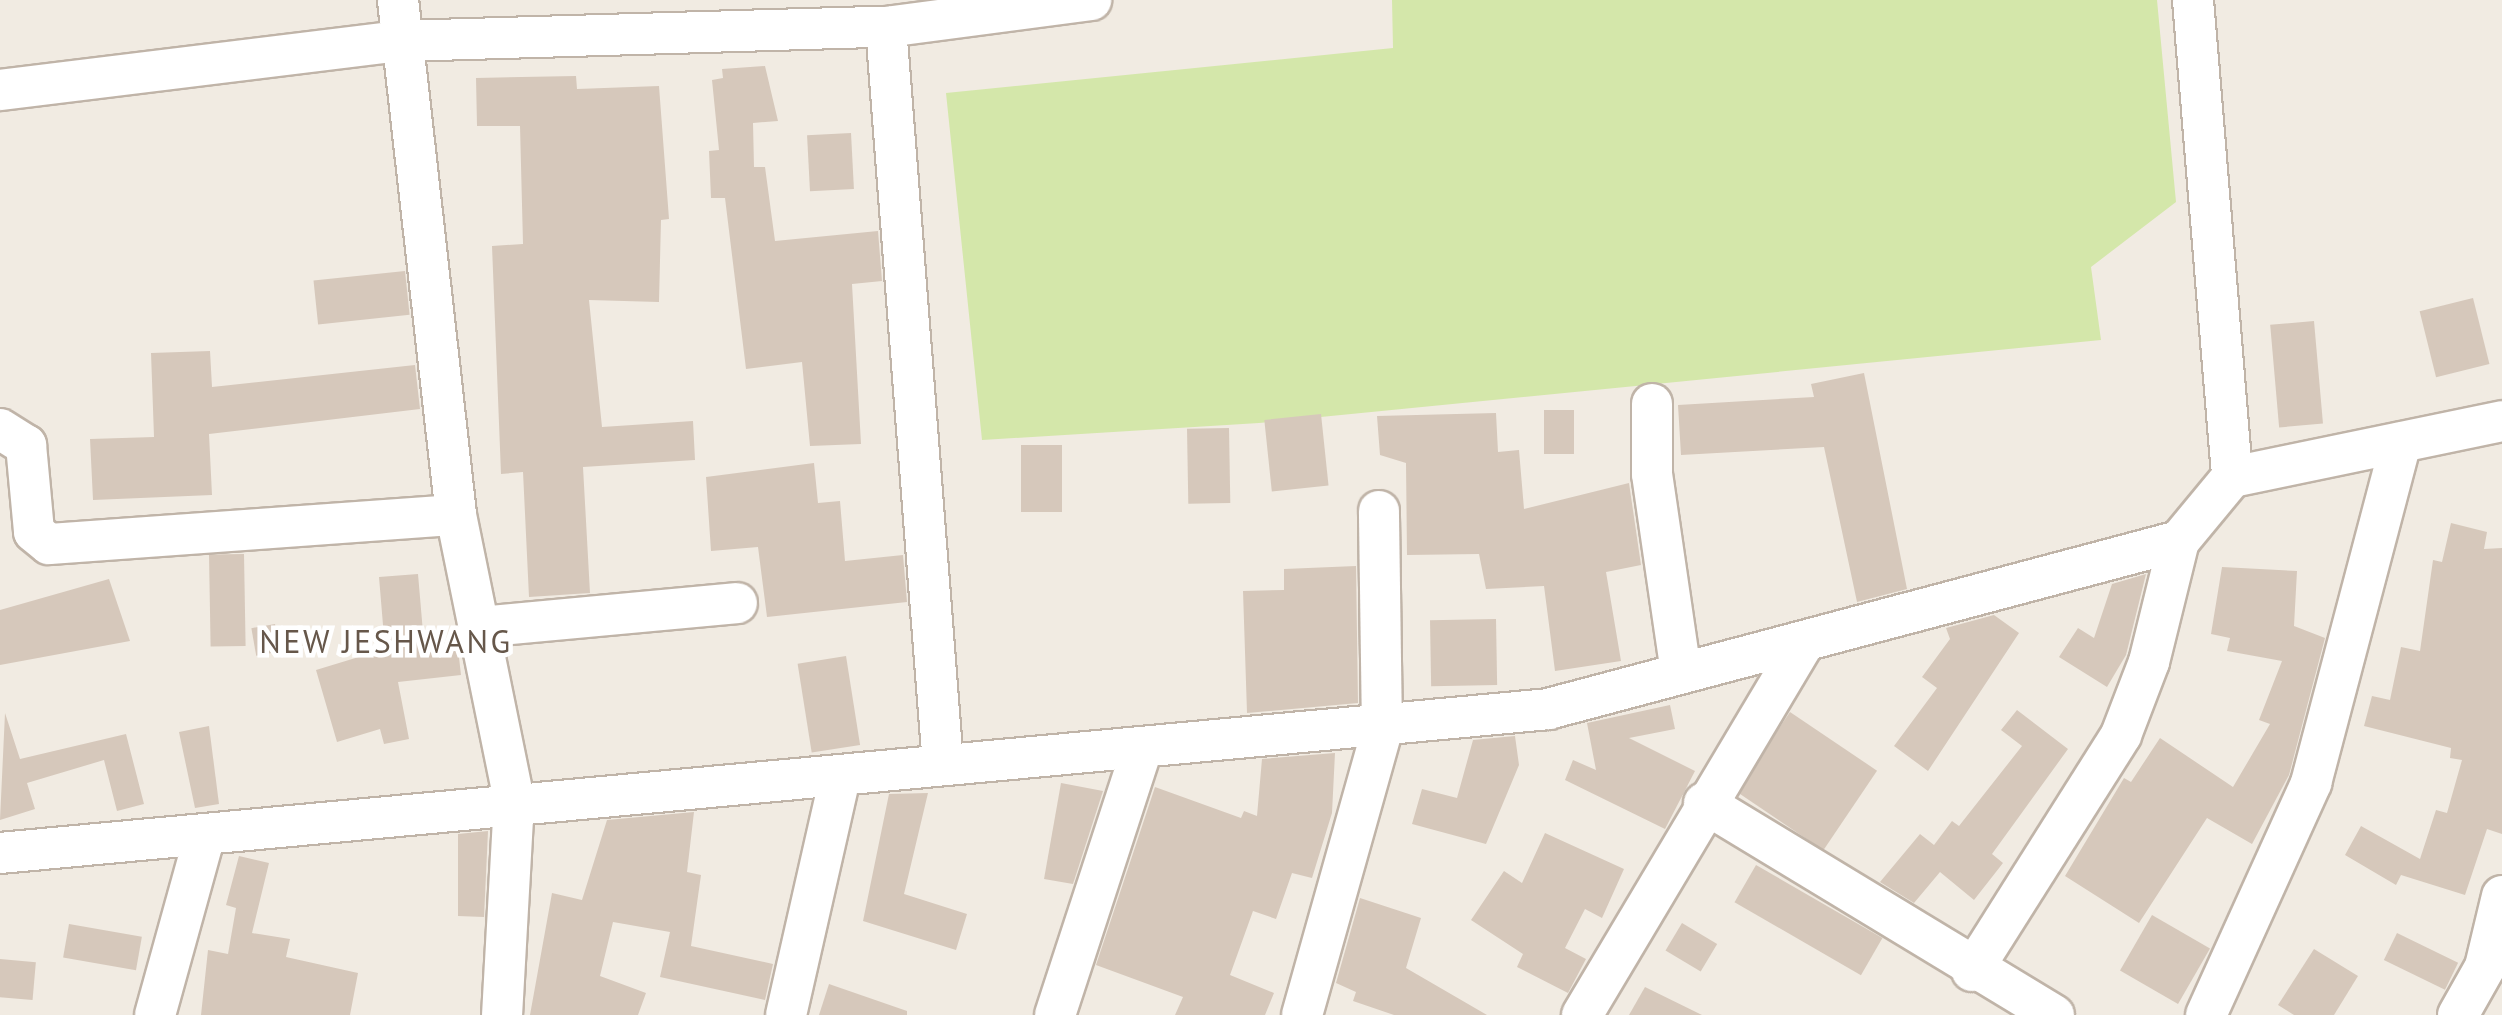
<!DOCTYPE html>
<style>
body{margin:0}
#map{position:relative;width:2502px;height:1015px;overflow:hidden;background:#f1ebe2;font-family:"PT Sans",sans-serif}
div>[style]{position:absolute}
.green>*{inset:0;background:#d4e7aa}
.building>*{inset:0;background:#d6c8bb;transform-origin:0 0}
.roads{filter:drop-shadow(2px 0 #c0b4a8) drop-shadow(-2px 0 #c0b4a8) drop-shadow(0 2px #c0b4a8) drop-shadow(0 -2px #c0b4a8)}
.minor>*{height:40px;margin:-20px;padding:0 20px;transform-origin:20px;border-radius:20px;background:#fff}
span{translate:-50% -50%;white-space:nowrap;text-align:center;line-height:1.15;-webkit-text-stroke:9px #fff;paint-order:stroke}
.neighbourhood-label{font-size:32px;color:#66574a;letter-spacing:2.5px}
</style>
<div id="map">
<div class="green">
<div style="clip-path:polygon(1392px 0,2157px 0,2176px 202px,2091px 267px,2101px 340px,1259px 423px,982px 440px,946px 93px,1393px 48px)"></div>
</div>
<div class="building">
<div style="clip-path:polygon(765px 66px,778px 121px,753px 123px,754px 167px,765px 167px,775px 241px,878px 231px,882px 281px,852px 284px,861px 444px,810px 446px,802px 362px,746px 369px,725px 198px,711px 198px,709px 151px,719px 150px,712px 80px,723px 78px,722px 69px)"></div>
<div style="clip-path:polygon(576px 76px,577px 89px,659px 86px,669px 219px,661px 220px,659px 302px,589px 300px,602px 427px,693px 421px,695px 460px,583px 467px,590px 593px,529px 597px,523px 472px,501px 474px,492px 246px,523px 244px,520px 126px,477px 126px,476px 78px)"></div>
<div style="left:851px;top:133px;width:56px;height:44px;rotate:87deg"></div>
<div style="left:405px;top:271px;width:44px;height:92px;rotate:84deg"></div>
<div style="left:2473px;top:298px;width:68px;height:55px;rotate:76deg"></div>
<div style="left:2314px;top:321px;width:103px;height:44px;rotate:85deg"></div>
<div style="clip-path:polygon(210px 351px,212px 387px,415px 365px,420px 409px,209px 434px,212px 495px,93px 500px,90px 439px,154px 437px,151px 353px)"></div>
<div style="clip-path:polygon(1864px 373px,1907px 589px,1857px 602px,1824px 447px,1681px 455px,1678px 405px,1814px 397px,1811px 384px)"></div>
<div style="left:1544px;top:410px;width:30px;height:44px"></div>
<div style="clip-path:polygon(1496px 413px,1498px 452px,1519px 450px,1524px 509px,1629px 483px,1641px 565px,1606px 572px,1621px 661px,1555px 671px,1544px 586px,1486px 589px,1479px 554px,1407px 555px,1406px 463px,1380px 455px,1377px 416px)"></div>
<div style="left:1321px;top:414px;width:72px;height:57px;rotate:84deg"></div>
<div style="left:1229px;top:428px;width:75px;height:42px;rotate:89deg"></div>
<div style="left:1021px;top:445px;width:41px;height:67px"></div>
<div style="clip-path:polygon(814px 463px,818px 503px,840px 501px,845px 561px,903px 555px,907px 602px,767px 617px,758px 547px,711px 551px,706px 477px)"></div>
<div style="clip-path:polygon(2451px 523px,2487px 532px,2484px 549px,2502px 548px,2502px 834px,2487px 829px,2465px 895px,2401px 875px,2396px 885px,2345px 855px,2361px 826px,2420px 859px,2436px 810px,2447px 813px,2462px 760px,2450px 758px,2451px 748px,2364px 726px,2372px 696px,2390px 700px,2401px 647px,2420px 651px,2433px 560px,2442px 562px)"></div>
<div style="left:244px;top:554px;width:92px;height:35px;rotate:89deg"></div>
<div style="clip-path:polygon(1356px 566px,1358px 703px,1247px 713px,1243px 591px,1284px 590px,1284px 569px)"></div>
<div style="clip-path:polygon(2222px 567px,2297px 571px,2294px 626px,2325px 638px,2289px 775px,2252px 844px,2207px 818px,2139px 923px,2065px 876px,2124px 778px,2131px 782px,2160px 738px,2233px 787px,2270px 724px,2259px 720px,2282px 661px,2227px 651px,2230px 638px,2211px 634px)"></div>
<div style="clip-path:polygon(418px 574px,424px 644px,457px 640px,461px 675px,398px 682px,409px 739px,384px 744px,380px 729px,337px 742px,316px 670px,385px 649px,379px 577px)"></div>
<div style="clip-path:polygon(2146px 574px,2126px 655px,2107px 687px,2059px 657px,2078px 628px,2094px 638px,2112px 584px)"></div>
<div style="clip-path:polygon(109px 579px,130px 641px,0 665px,0 610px)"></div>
<div style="clip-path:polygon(1994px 615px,2019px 633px,1928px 771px,1894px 746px,1937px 688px,1922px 677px,1950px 639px,1946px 628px)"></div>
<div style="left:1496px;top:619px;width:66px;height:66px;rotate:89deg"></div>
<div style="left:275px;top:624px;width:28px;height:24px;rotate:80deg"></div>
<div style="left:846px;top:656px;width:90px;height:49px;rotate:81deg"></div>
<div style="clip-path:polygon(1670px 705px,1675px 729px,1629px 738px,1695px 771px,1665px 829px,1565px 780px,1573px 760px,1596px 770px,1587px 723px)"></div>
<div style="clip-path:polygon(2017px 710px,2068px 749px,1992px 854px,2003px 863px,1974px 900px,1940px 872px,1914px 903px,1880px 882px,1920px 834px,1934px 845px,1952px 821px,1959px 826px,2022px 746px,2001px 730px)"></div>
<div style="left:1790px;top:712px;width:105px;height:96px;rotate:34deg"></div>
<div style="clip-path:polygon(5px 713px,20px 759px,126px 734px,144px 804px,117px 811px,104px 760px,27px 783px,35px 809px,0 820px)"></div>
<div style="clip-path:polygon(209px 726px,219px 804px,195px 808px,179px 732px)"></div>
<div style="clip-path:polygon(1515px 736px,1519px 765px,1486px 844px,1412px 824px,1422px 789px,1457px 798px,1473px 740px)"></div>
<div style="clip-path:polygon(1335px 753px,1332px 813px,1312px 878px,1292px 873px,1276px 919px,1253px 911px,1230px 975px,1274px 993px,1265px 1015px,1175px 1015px,1183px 997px,1096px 965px,1155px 787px,1241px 818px,1244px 811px,1257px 816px,1262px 759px)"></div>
<div style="clip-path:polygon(1061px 783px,1103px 791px,1073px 884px,1044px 879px)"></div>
<div style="clip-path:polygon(928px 793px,904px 894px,967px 914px,956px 950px,863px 921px,889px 794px)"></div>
<div style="clip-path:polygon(694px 812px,687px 872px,701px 875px,691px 946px,773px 964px,765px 1000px,660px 977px,670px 932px,613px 922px,600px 976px,646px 993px,638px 1015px,530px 1015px,552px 893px,582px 900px,607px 820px)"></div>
<div style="clip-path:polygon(488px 831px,484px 917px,458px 916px,458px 834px)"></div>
<div style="clip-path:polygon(1545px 833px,1624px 869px,1602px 918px,1585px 909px,1565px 948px,1586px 959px,1568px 993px,1517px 967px,1523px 954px,1471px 920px,1504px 871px,1522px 883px)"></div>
<div style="clip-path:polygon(239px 856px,269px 863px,252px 933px,290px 939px,286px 957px,358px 973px,350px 1015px,201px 1015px,208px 950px,228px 954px,236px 908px,226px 905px)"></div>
<div style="left:1756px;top:865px;width:146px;height:43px;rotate:30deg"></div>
<div style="clip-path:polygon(1360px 898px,1421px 918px,1406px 968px,1487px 1015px,1394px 1015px,1353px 1001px,1356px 992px,1336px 983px)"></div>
<div style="left:2152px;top:915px;width:67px;height:64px;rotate:30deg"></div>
<div style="left:1682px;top:923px;width:41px;height:32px;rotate:31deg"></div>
<div style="left:69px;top:924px;width:74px;height:34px;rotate:10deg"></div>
<div style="left:2397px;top:933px;width:68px;height:30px;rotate:26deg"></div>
<div style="clip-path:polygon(2314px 949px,2358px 976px,2334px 1015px,2294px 1015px,2278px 1005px)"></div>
<div style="left:0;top:959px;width:36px;height:38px;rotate:5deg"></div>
<div style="clip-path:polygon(829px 984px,907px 1011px,907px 1015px,819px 1015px)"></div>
<div style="clip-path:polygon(1645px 987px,1702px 1015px,1629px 1015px)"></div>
</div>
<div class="roads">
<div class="minor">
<div style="left:398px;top:0;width:518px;rotate:83.57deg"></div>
<div style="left:456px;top:515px;width:292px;rotate:78.5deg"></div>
<div style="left:514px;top:801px;width:214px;rotate:93.2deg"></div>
<div style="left:2193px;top:0;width:479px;rotate:85.3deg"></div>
<div style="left:886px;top:27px;width:740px;rotate:85.58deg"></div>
<div style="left:0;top:90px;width:404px;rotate:-7deg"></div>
<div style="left:401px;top:41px;width:485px;rotate:-1.7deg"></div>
<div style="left:886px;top:27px;width:207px;rotate:-7.5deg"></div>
<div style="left:1652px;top:404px;width:70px;rotate:90deg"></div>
<div style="left:1652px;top:474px;width:201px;rotate:81.7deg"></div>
<div style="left:0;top:429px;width:31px;rotate:32deg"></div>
<div style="left:26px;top:445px;width:87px;rotate:84.7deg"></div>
<div style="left:34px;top:532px;width:19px;rotate:39deg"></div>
<div style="left:49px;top:544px;width:408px;rotate:-4.1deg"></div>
<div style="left:479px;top:627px;width:259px;rotate:-5.3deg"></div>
<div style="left:1704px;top:803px;width:409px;rotate:31.2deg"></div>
<div style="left:0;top:853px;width:1555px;rotate:-5.31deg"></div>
<div style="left:1548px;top:709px;width:653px;rotate:-14.91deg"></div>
<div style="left:1972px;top:971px;width:279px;rotate:-57.7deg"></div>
<div style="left:2121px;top:735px;width:78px;rotate:-69deg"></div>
<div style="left:2149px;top:662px;width:125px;rotate:-76.1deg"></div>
<div style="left:2179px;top:541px;width:83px;rotate:-50.4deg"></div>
<div style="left:2232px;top:477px;width:276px;rotate:-11.7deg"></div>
<div style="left:155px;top:1015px;width:184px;rotate:-74.5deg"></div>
<div style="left:786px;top:1015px;width:244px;rotate:-77.2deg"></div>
<div style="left:1055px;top:1015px;width:280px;rotate:-71.9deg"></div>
<div style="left:1302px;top:1015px;width:295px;rotate:-74.3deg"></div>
<div style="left:1382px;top:731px;width:220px;rotate:-90.8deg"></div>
<div style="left:1582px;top:1015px;width:433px;rotate:-59.2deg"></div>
<div style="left:2206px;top:1015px;width:255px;rotate:-65.6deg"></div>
<div style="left:2311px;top:783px;width:352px;rotate:-75.2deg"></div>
<div style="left:2458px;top:1015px;width:55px;rotate:-60.6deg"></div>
<div style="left:2485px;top:967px;width:73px;rotate:-76.5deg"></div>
</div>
</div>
<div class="neighbourhood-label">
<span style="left:386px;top:641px">NEW JESHWANG</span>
</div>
</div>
